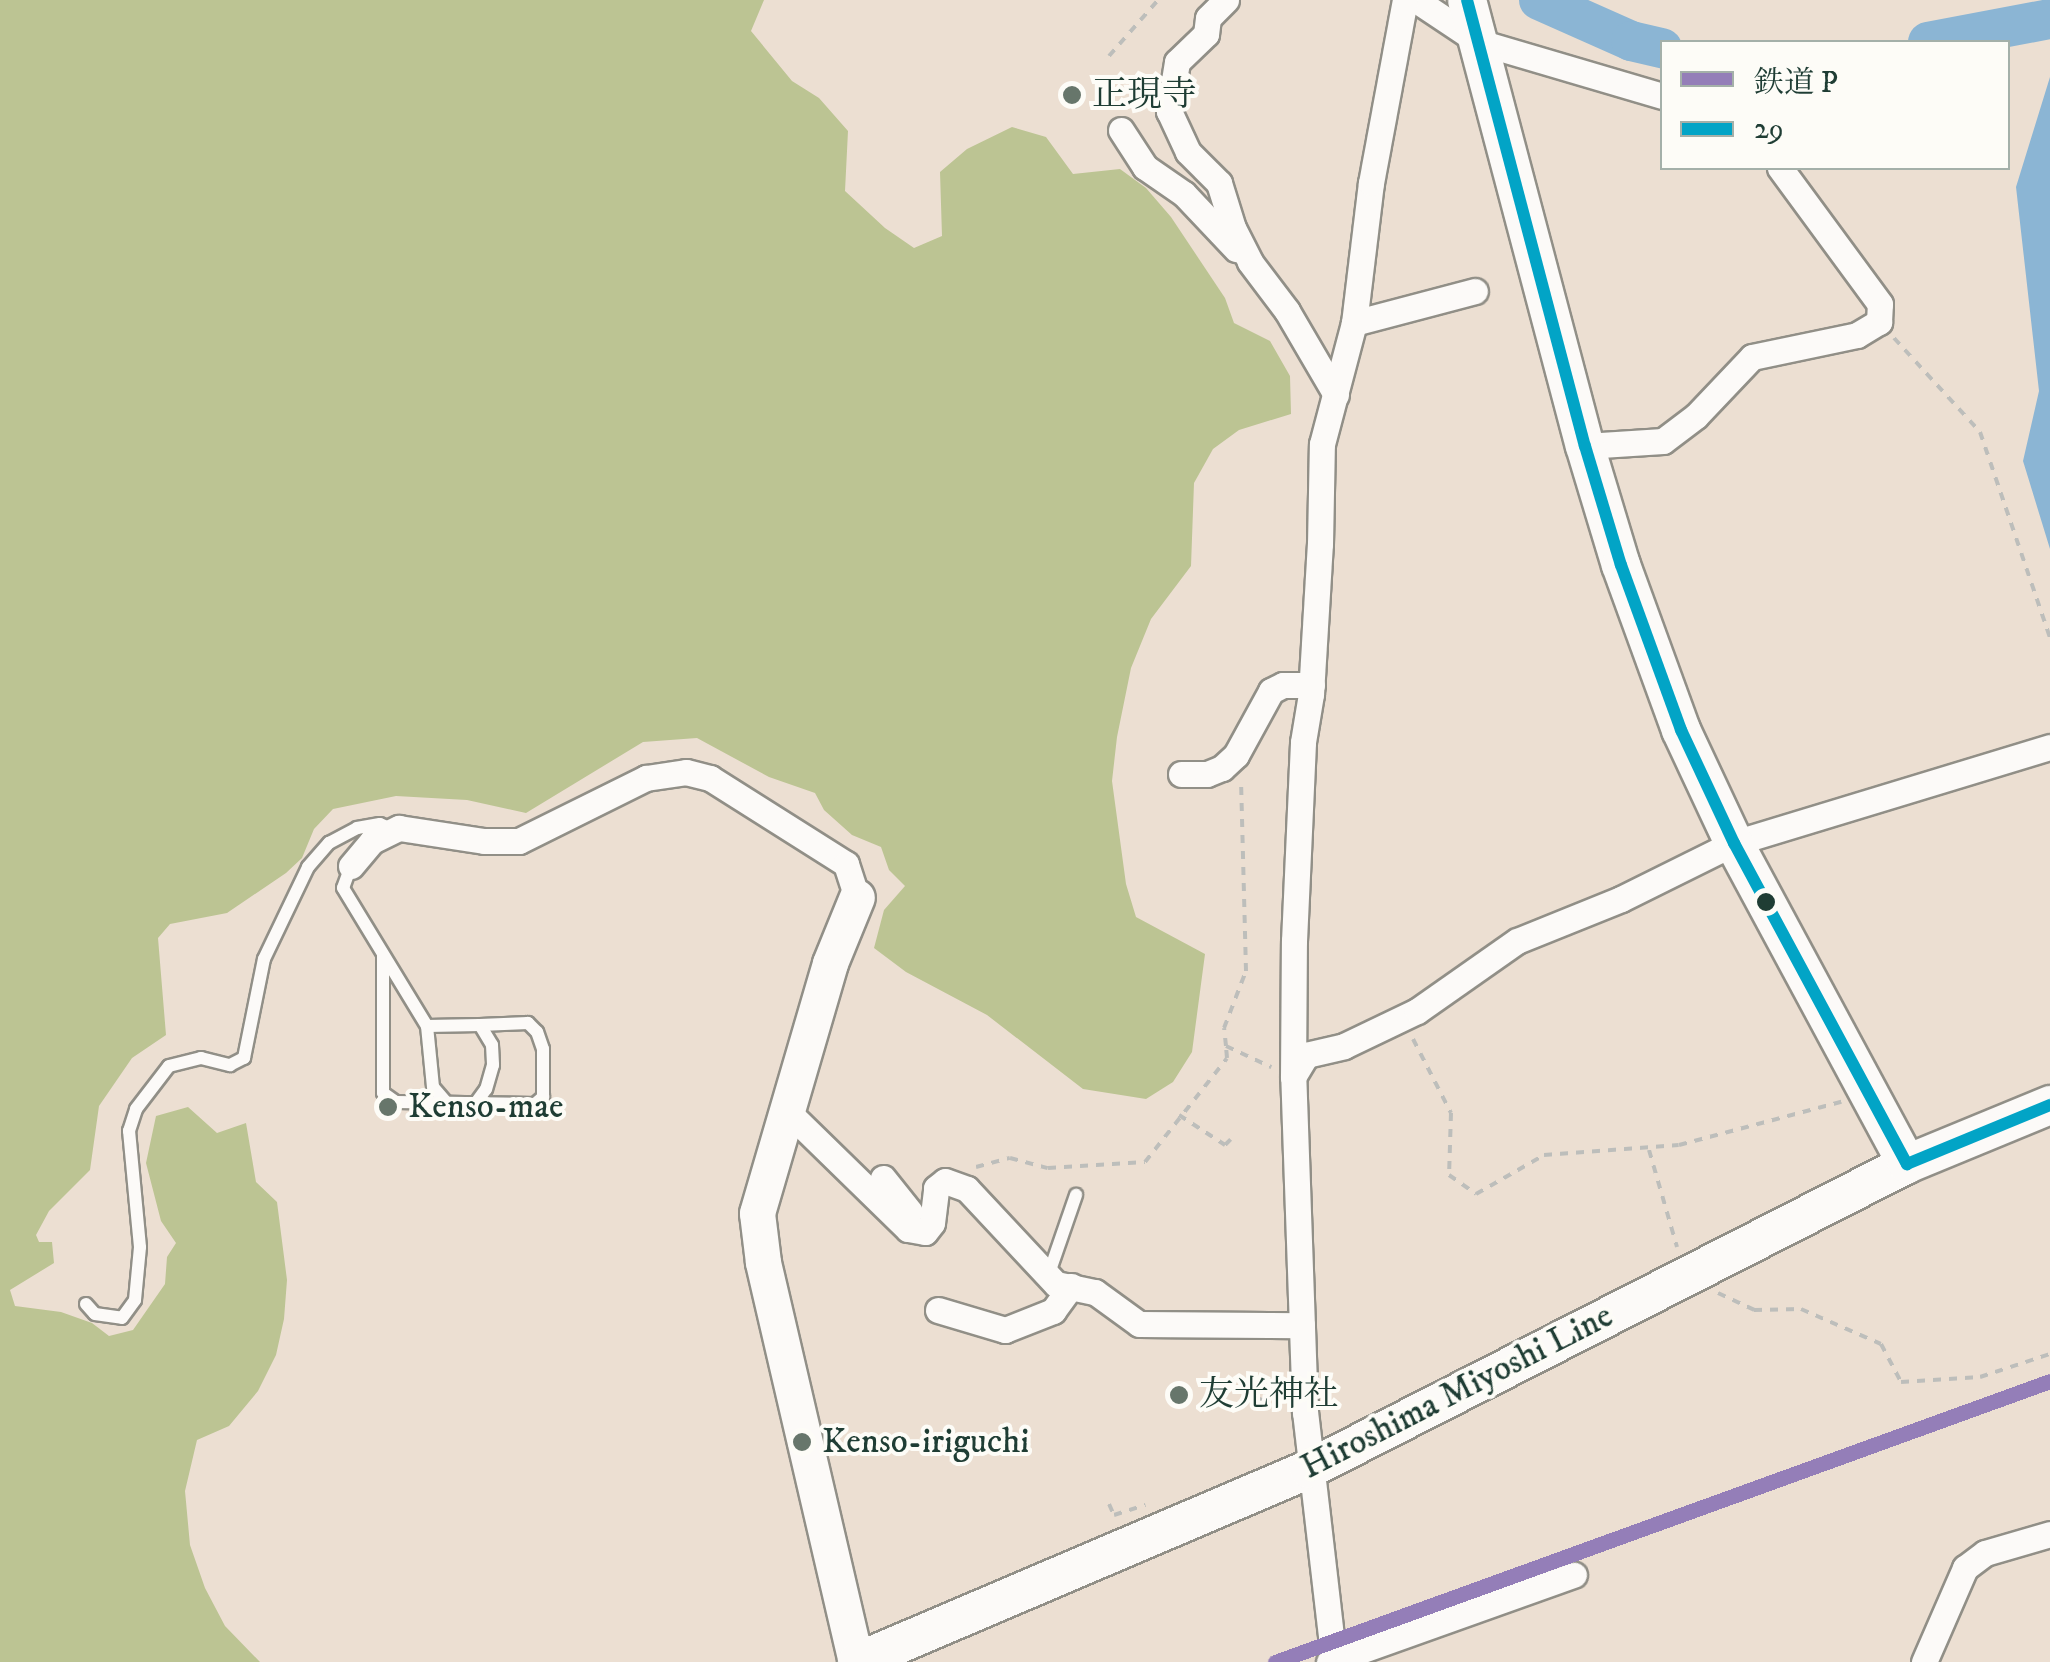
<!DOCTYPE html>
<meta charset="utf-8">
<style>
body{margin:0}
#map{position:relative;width:2050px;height:1662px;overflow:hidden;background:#ecdfd2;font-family:"IM FELL DW Pica","Noto Serif JP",serif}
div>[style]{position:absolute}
.forest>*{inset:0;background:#bcc493}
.water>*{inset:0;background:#8bb5d4}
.river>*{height:40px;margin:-20px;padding:0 20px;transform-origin:20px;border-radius:20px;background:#8bb5d4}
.path>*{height:4px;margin-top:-2px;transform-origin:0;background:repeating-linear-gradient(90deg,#bdbebb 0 8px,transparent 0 16px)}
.roads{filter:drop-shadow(2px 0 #918f87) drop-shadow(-2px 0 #918f87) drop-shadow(0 2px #918f87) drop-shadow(0 -2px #918f87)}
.lane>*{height:12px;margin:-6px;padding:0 6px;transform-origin:6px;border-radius:6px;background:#fcfaf8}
.street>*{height:25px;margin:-12.5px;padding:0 12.5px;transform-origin:12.5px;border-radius:12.5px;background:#fcfaf8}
.secondary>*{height:35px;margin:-17.5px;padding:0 17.5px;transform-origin:17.5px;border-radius:17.5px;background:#fcfaf8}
.primary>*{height:38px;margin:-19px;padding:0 19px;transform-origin:19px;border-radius:19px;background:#fcfaf8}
.bus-1>*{height:12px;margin:-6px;padding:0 6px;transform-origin:6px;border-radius:6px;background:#02a4c6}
.rail-1>*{height:15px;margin:-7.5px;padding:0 7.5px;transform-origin:7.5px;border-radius:7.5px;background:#947eb8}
.dots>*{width:28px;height:28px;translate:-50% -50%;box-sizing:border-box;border:5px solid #fdfcf7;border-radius:50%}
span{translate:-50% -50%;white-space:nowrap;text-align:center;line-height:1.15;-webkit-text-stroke:8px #fdfcf7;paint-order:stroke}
.poi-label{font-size:35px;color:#1f3d34}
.left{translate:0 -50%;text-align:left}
.street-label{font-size:35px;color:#1f3d34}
.legend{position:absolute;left:1660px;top:40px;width:350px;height:130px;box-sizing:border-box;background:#fdfcf7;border:2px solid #a4b0a9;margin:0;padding:12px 18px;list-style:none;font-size:30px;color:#1f3d34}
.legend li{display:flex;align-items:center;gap:20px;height:50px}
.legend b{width:50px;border:2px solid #a4b0a9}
</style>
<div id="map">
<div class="forest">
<div style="clip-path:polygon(0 0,764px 0,751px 31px,792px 81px,819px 98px,848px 131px,845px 191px,885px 228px,914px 248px,942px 236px,940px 172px,967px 149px,1012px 127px,1046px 137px,1073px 174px,1120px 169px,1146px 188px,1171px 217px,1225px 298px,1234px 323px,1270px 341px,1290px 376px,1291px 414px,1239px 430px,1213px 449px,1194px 483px,1191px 566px,1151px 619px,1131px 668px,1117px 737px,1112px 781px,1126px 884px,1136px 917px,1205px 954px,1192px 1052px,1173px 1082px,1146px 1099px,1083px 1089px,987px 1015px,906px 972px,874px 948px,884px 910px,905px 886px,889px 870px,881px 847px,852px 835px,824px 810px,815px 793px,769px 777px,697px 738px,643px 742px,526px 813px,467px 800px,396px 796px,333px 809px,314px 829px,302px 858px,286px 873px,227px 913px,170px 924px,158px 938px,166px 1035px,132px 1058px,99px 1106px,90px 1170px,49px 1211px,36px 1235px,39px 1242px,52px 1242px,54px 1263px,10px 1290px,15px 1306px,61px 1312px,92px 1323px,109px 1336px,133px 1330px,165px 1284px,167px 1257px,176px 1243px,161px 1221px,146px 1163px,156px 1116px,188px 1107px,217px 1133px,246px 1123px,256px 1182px,277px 1202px,287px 1280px,284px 1319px,276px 1355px,258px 1391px,229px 1426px,197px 1440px,185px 1491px,190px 1545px,205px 1588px,225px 1626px,260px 1662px,0 1662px)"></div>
</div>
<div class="water">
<div style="clip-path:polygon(2050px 77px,2050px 549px,2023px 461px,2039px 391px,2016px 187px)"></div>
</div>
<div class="river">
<div style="left:1539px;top:0;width:101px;rotate:24deg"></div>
<div style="left:1631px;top:41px;width:32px;rotate:13deg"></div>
<div style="left:1928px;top:42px;width:124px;rotate:-10.7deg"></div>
</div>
<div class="path">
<div style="left:1109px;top:56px;width:74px;rotate:-48.8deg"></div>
<div style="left:1894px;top:338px;width:127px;rotate:47.5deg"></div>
<div style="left:1980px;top:432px;width:218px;rotate:71.2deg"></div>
<div style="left:1413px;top:1039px;width:83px;rotate:62.8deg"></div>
<div style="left:1451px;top:1113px;width:62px;rotate:91.8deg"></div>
<div style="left:1449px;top:1175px;width:33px;rotate:35deg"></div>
<div style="left:1476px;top:1194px;width:78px;rotate:-29.8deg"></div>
<div style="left:1544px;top:1155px;width:135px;rotate:-4.2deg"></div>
<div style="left:1679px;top:1145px;width:168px;rotate:-14.9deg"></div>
<div style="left:1226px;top:1046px;width:18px;rotate:-96deg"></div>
<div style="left:1224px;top:1028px;width:61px;rotate:-68.9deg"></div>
<div style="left:1246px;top:971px;width:191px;rotate:-91.5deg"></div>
<div style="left:1179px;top:1115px;width:55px;rotate:33.1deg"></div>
<div style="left:1225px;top:1145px;width:8px;rotate:-45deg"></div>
<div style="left:1649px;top:1150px;width:101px;rotate:73.9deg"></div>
<div style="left:976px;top:1167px;width:35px;rotate:-15deg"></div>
<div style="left:1010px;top:1158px;width:39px;rotate:15deg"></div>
<div style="left:1048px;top:1168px;width:97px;rotate:-3.5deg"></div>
<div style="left:1145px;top:1162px;width:132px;rotate:-51.7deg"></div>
<div style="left:1227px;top:1058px;width:12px;rotate:-95deg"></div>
<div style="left:1226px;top:1046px;width:50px;rotate:25deg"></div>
<div style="left:1718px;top:1293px;width:40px;rotate:25deg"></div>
<div style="left:1754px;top:1310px;width:47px;rotate:-1.2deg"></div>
<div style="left:1801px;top:1309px;width:87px;rotate:23.6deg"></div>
<div style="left:1881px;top:1344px;width:43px;rotate:62.2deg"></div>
<div style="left:1901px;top:1382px;width:79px;rotate:-3.6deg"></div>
<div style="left:1980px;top:1377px;width:74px;rotate:-18.2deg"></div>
<div style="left:1259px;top:1399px;width:23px;rotate:18deg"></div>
<div style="left:1109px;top:1504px;width:12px;rotate:66deg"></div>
<div style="left:1114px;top:1515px;width:33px;rotate:-18deg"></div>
</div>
<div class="roads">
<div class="lane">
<div style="left:351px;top:866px;width:23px;rotate:110deg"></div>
<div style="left:343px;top:888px;width:162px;rotate:58.7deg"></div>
<div style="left:427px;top:1026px;width:61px;rotate:84.4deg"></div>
<div style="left:433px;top:1087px;width:21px;rotate:49deg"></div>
<div style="left:383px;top:955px;width:138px;rotate:90deg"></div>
<div style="left:383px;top:1093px;width:16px;rotate:35deg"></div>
<div style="left:396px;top:1102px;width:139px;rotate:0.8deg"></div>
<div style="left:535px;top:1104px;width:11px;rotate:-41deg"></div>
<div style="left:543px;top:1097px;width:48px;rotate:-90deg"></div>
<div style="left:543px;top:1049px;width:18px;rotate:-109deg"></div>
<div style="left:537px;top:1032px;width:13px;rotate:-135deg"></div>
<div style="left:528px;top:1023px;width:48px;rotate:177.6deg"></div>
<div style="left:427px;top:1026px;width:53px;rotate:-1.1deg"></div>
<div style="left:480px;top:1025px;width:23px;rotate:59deg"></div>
<div style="left:492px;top:1045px;width:20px;rotate:87deg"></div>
<div style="left:493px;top:1065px;width:25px;rotate:106deg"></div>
<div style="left:486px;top:1089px;width:17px;rotate:126deg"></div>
<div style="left:1048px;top:1276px;width:86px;rotate:-70.9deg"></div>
<div style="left:86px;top:1304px;width:13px;rotate:48deg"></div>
<div style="left:95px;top:1314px;width:27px;rotate:8deg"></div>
<div style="left:122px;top:1318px;width:22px;rotate:-54deg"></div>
<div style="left:135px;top:1300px;width:53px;rotate:-84.6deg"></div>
<div style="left:140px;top:1247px;width:117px;rotate:-95.4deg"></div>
<div style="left:129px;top:1131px;width:23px;rotate:-72deg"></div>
<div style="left:136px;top:1109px;width:54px;rotate:-52.5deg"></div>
<div style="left:169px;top:1066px;width:33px;rotate:-14deg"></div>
<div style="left:201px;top:1058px;width:30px;rotate:14deg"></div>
<div style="left:230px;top:1065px;width:16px;rotate:-27deg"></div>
<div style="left:244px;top:1058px;width:101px;rotate:-78.6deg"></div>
<div style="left:264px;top:959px;width:102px;rotate:-64.4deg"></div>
<div style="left:308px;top:867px;width:32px;rotate:-49deg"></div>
<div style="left:329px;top:843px;width:32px;rotate:-28deg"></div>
<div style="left:357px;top:828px;width:23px;rotate:-10deg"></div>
<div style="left:380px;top:824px;width:12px;rotate:24deg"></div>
</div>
<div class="street">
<div style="left:1226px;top:0;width:25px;rotate:135deg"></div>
<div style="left:1208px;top:18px;width:16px;rotate:97deg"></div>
<div style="left:1206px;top:34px;width:40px;rotate:136deg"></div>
<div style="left:1177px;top:62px;width:50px;rotate:99.3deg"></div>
<div style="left:1169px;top:111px;width:45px;rotate:65.1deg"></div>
<div style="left:1188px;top:152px;width:44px;rotate:45deg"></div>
<div style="left:1219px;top:183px;width:47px;rotate:72.7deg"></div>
<div style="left:1233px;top:228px;width:38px;rotate:63deg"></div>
<div style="left:1250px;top:262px;width:61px;rotate:52.9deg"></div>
<div style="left:1287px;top:311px;width:97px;rotate:59.7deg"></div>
<div style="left:1416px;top:0;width:76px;rotate:33.7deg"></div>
<div style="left:1479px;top:42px;width:191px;rotate:16.4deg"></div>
<div style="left:1121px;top:130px;width:44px;rotate:57deg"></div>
<div style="left:1145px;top:167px;width:47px;rotate:34.7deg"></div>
<div style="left:1184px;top:194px;width:76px;rotate:46.6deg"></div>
<div style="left:1354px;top:323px;width:125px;rotate:-14.8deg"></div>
<div style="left:1585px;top:446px;width:78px;rotate:-3.7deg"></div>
<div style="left:1663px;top:441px;width:41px;rotate:-37.1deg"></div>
<div style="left:1696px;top:416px;width:81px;rotate:-46.5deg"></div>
<div style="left:1752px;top:357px;width:107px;rotate:-11.8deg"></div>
<div style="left:1857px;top:335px;width:26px;rotate:-31deg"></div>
<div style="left:1879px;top:322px;width:18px;rotate:-87deg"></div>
<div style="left:1880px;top:304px;width:169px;rotate:-126.3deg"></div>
<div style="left:1181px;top:774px;width:26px"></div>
<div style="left:1207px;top:774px;width:16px;rotate:-22deg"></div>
<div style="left:1222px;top:768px;width:19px;rotate:-43deg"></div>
<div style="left:1236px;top:755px;width:73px;rotate:-61.3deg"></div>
<div style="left:1271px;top:691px;width:13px;rotate:-27deg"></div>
<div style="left:1283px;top:685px;width:29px"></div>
<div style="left:351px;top:866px;width:33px;rotate:-50deg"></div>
<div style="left:372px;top:841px;width:30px;rotate:-26deg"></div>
<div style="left:399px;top:828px;width:86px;rotate:8.7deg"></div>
<div style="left:484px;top:841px;width:35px"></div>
<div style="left:519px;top:841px;width:142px;rotate:-26.4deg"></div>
<div style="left:646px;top:778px;width:40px;rotate:-8.5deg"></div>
<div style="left:686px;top:772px;width:25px;rotate:14deg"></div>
<div style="left:710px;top:778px;width:161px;rotate:32.3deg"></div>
<div style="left:846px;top:864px;width:35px;rotate:72deg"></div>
<div style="left:1293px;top:1077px;width:26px;rotate:-59deg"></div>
<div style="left:1306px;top:1055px;width:39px;rotate:-13deg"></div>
<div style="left:1344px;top:1046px;width:81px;rotate:-25.6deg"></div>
<div style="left:1417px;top:1011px;width:122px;rotate:-35deg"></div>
<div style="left:1517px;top:941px;width:112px;rotate:-22deg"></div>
<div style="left:1621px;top:899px;width:126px;rotate:-26.4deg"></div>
<div style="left:1734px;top:843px;width:330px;rotate:-16.9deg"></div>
<div style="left:787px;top:1111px;width:169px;rotate:44.3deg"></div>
<div style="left:908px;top:1229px;width:17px;rotate:10deg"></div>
<div style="left:925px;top:1232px;width:11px;rotate:-52deg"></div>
<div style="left:932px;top:1223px;width:35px;rotate:-83deg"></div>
<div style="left:936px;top:1188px;width:11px;rotate:-38deg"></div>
<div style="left:945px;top:1181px;width:23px;rotate:20deg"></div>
<div style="left:967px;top:1189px;width:130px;rotate:46.9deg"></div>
<div style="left:1056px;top:1284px;width:40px;rotate:12deg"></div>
<div style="left:1095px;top:1292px;width:54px;rotate:36deg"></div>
<div style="left:1139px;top:1324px;width:163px;rotate:0.4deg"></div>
<div style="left:883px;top:1178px;width:43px;rotate:51.5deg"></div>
<div style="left:938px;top:1310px;width:70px;rotate:16.6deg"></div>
<div style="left:1005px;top:1330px;width:52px;rotate:-21.6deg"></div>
<div style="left:1053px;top:1311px;width:31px;rotate:-54deg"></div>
<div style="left:1329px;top:1662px;width:260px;rotate:-19.6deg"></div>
<div style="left:1334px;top:1662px;width:251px;rotate:-96.6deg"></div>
<div style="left:1305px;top:1413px;width:336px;rotate:-92deg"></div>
<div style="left:1293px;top:1077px;width:136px;rotate:-89.6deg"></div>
<div style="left:1294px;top:941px;width:199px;rotate:-87.4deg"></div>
<div style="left:1303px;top:742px;width:49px;rotate:-80.5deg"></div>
<div style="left:1311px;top:694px;width:150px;rotate:-86.6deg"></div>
<div style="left:1320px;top:544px;width:100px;rotate:-88.9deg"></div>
<div style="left:1322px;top:444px;width:125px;rotate:-75.2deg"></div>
<div style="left:1354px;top:323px;width:141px;rotate:-83.1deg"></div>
<div style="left:1371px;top:183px;width:186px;rotate:-79.5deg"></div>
<div style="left:1924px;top:1662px;width:103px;rotate:-66.4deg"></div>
<div style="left:1965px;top:1568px;width:25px;rotate:-37deg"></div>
<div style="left:1985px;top:1553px;width:68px;rotate:-16.3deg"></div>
</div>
<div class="secondary">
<div style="left:856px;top:1662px;width:411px;rotate:-103.1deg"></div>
<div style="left:763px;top:1262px;width:49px;rotate:-97deg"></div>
<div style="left:757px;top:1213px;width:260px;rotate:-73.7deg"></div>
<div style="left:830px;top:963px;width:71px;rotate:-67.8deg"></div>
</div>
<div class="primary">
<div style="left:1467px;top:0;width:461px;rotate:75.2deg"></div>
<div style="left:1585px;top:446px;width:124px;rotate:73.2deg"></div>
<div style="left:1621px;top:565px;width:176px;rotate:70deg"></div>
<div style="left:1681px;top:730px;width:125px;rotate:64.9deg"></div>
<div style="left:1734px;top:843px;width:365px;rotate:61.7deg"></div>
<div style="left:857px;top:1662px;width:491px;rotate:-23.1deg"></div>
<div style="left:1309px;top:1469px;width:671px;rotate:-27.02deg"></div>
<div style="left:1907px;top:1164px;width:155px;rotate:-22.4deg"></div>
</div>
</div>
<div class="bus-1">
<div style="left:1467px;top:0;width:461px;rotate:75.2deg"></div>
<div style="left:1585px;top:446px;width:124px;rotate:73.2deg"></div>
<div style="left:1621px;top:565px;width:176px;rotate:70deg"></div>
<div style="left:1681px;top:730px;width:125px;rotate:64.9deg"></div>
<div style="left:1734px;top:843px;width:365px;rotate:61.7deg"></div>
<div style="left:1907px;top:1164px;width:155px;rotate:-22.4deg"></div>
</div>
<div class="rail-1">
<div style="left:1275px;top:1662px;width:824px;rotate:-19.93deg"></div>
</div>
<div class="dots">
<div style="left:1072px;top:95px;background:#67766b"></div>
<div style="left:1766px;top:902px;background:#1f3d34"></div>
<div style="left:388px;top:1107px;background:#67766b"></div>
<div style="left:1179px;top:1395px;background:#67766b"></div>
<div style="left:802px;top:1442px;background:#67766b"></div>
</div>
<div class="poi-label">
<span class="left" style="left:1092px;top:95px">正現寺</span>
<span class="left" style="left:408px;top:1107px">Kenso-mae</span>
<span class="left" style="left:1199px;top:1395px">友光神社</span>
<span class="left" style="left:822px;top:1442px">Kenso-iriguchi</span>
</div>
<div class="street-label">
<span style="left:1457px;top:1392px;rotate:-27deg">Hiroshima Miyoshi Line</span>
</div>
<ul class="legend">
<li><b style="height:12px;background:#947eb8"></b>鉄道 P</li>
<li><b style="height:12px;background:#02a4c6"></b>29</li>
</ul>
</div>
